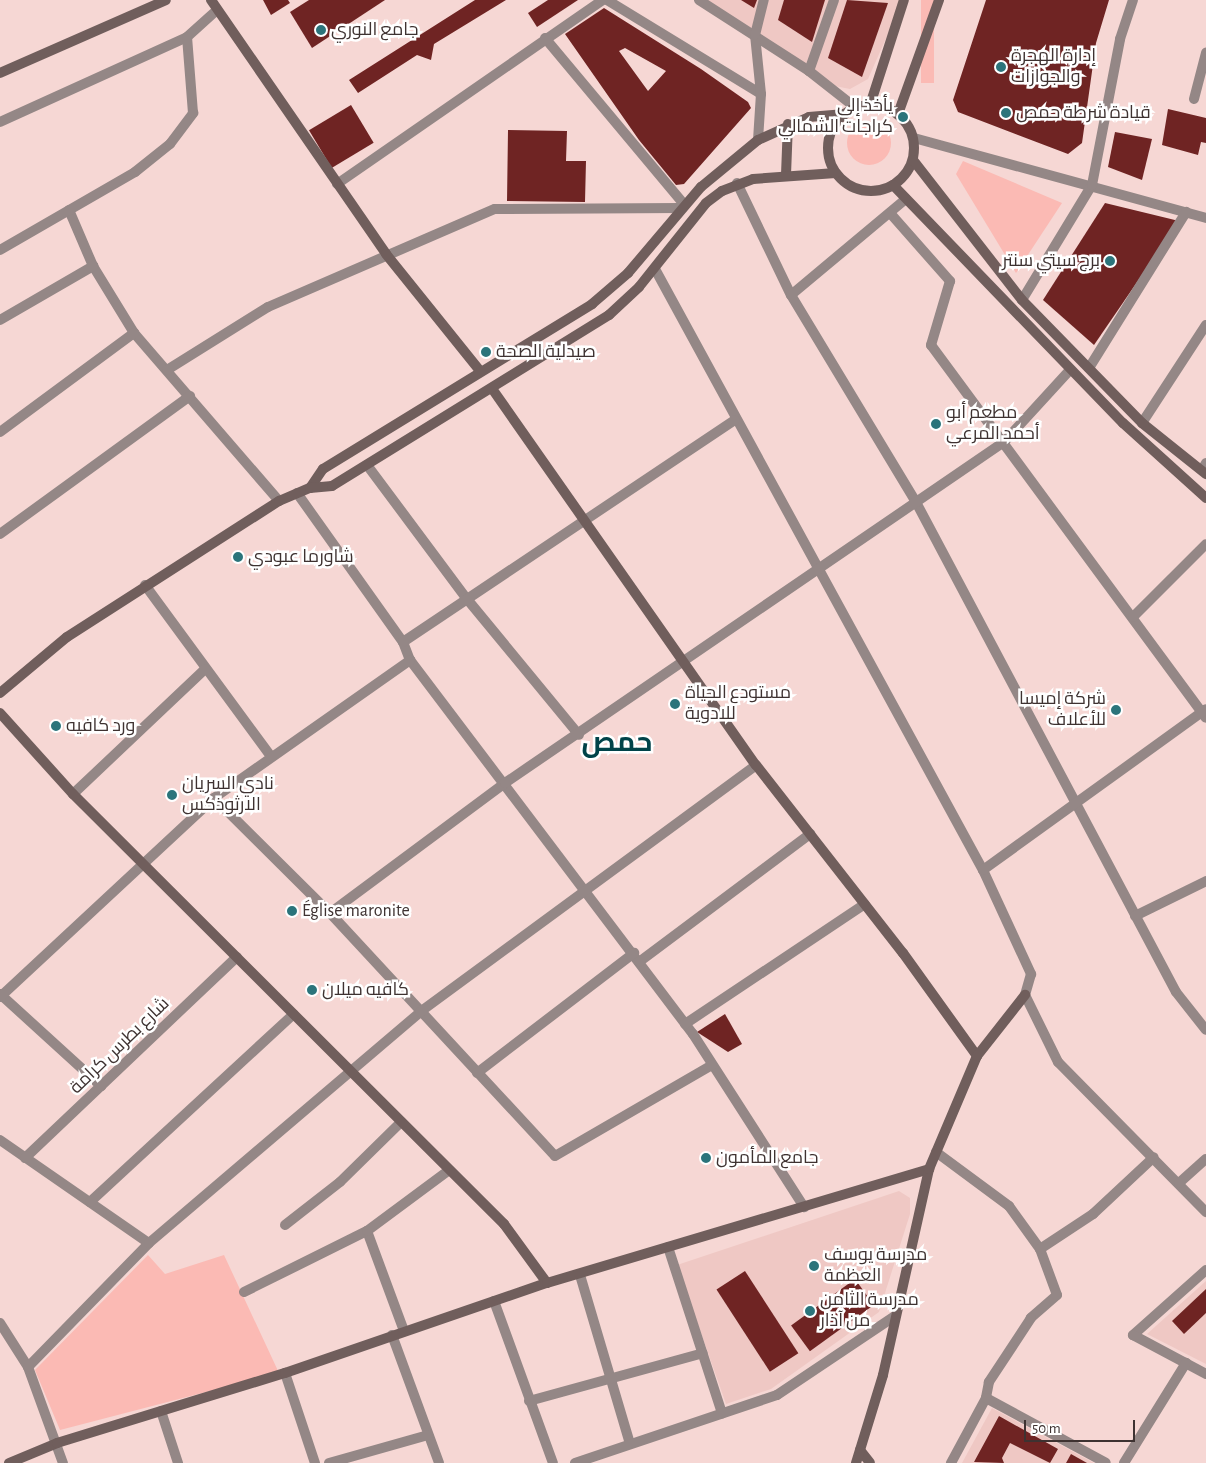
<!DOCTYPE html>
<meta charset="utf-8">
<style>
body{margin:0}
#map{position:relative;width:1206px;height:1463px;overflow:hidden;background:#f6d7d4;font-family:"Alegreya Sans",Cairo,sans-serif}
div>[style]{position:absolute}
.built>*{inset:0;background:#efc8c4}
.green>*{inset:0;background:#fbbab4;transform-origin:0 0}
.round{border-radius:50%}
.building>*{inset:0;background:#6f2423;transform-origin:0 0}
.street>*{height:10px;margin:-5px;padding:0 5px;transform-origin:5px;border-radius:5px;background:#948786}
.secondary>*{height:10px;margin:-5px;padding:0 5px;transform-origin:5px;border-radius:5px;background:#705e5c}
.secondary>.ring{margin:-5px;padding:0;box-sizing:content-box;background:none;border:10px solid #705e5c;border-radius:50%}
.dots>*{width:14px;height:14px;translate:-50% -50%;box-sizing:border-box;border:2px solid #fff;border-radius:50%}
span{translate:-50% -50%;white-space:nowrap;text-align:center;line-height:1.15;-webkit-text-stroke:5px #fff;paint-order:stroke}
.poi-label{font-size:18px;color:#3e3231}
.left{translate:0 -50%;text-align:left}
.right{translate:-100% -50%;text-align:right}
.street-label{font-size:18px;color:#3e3231}
.town-label{font-size:28px;color:#004349;font-weight:700}
.scale{position:absolute;left:1024px;top:1420px;width:111px;height:22px;box-sizing:border-box;border:2px solid #3e3231;border-top:0;padding-left:6px;font-size:15px;line-height:18px;white-space:nowrap;color:#3e3231;-webkit-text-stroke:4px #fff;paint-order:stroke}
</style>
<div id="map">
<div class="built">
<div style="clip-path:polygon(699px 0,903px 0,868px 79px,850px 89px,835px 86px)"></div>
<div style="clip-path:polygon(899px 1191px,910px 1198px,910px 1214px,879px 1312px,771px 1389px,726px 1404px,677px 1265px)"></div>
<div style="clip-path:polygon(1206px 1281px,1206px 1364px,1147px 1334px)"></div>
<div style="clip-path:polygon(992px 1408px,1094px 1463px,962px 1463px)"></div>
</div>
<div class="green">
<div style="left:921px;top:0;width:13px;height:83px"></div>
<div class="round" style="left:847px;top:121px;width:44px;height:44px"></div>
<div style="clip-path:polygon(963px 161px,1062px 203px,1016px 273px,956px 174px)"></div>
<div style="clip-path:polygon(148px 1255px,165px 1274px,224px 1255px,279px 1373px,60px 1430px,35px 1370px)"></div>
</div>
<div class="building">
<div style="clip-path:polygon(263px 0,288px 0,290px 3px,271px 15px)"></div>
<div style="clip-path:polygon(309px 0,385px 0,312px 48px,290px 12px)"></div>
<div style="clip-path:polygon(475px 0,506px 0,434px 44px,431px 60px,417px 55px,358px 93px,349px 80px)"></div>
<div style="clip-path:polygon(548px 0,578px 0,537px 27px,528px 13px)"></div>
<div style="clip-path:polygon(741px 0,757px 0,754px 8px)"></div>
<div style="clip-path:polygon(784px 0,825px 0,812px 42px,778px 20px)"></div>
<div style="clip-path:polygon(847px 0,888px 3px,862px 77px,828px 58px)"></div>
<div style="clip-path:polygon(986px 0,1109px 0,1096px 43px,1082px 143px,1068px 154px,958px 112px,953px 100px)"></div>
<div style="clip-path:polygon(evenodd,604px 8px,701px 69px,748px 102px,751px 108px,684px 184px,676px 185px,639px 140px,565px 34px,604px 8px,625px 48px,666px 71px,648px 91px,619px 51px,625px 48px)"></div>
<div style="left:351px;top:105px;width:44px;height:49px;rotate:59deg"></div>
<div style="clip-path:polygon(1168px 109px,1206px 118px,1206px 143px,1201px 142px,1198px 155px,1162px 145px)"></div>
<div style="clip-path:polygon(508px 130px,567px 131px,566px 161px,586px 161px,585px 202px,507px 201px)"></div>
<div style="clip-path:polygon(1115px 132px,1152px 139px,1142px 180px,1108px 167px)"></div>
<div style="clip-path:polygon(1105px 203px,1179px 221px,1094px 345px,1043px 300px)"></div>
<div style="clip-path:polygon(725px 1014px,742px 1044px,728px 1052px,697px 1032px)"></div>
<div style="left:745px;top:1271px;width:98px;height:34px;rotate:57deg"></div>
<div style="left:855px;top:1279px;width:32px;height:79px;rotate:54deg"></div>
<div style="clip-path:polygon(1206px 1289px,1206px 1313px,1184px 1334px,1172px 1321px)"></div>
<div style="clip-path:polygon(999px 1416px,1058px 1449px,1050px 1463px,1010px 1443px,1002px 1458px,1004px 1463px,974px 1462px)"></div>
<div style="clip-path:polygon(1071px 1454px,1087px 1463px,1066px 1463px)"></div>
</div>
<div class="street">
<div style="left:607px;top:0;width:180px;rotate:31.4deg"></div>
<div style="left:699px;top:0;width:131px;rotate:32.8deg"></div>
<div style="left:809px;top:71px;width:60px;rotate:38.2deg"></div>
<div style="left:545px;top:38px;width:217px;rotate:50.1deg"></div>
<div style="left:809px;top:71px;width:75px;rotate:-70.6deg"></div>
<div style="left:1194px;top:99px;width:48px;rotate:-75.4deg"></div>
<div style="left:0;top:122px;width:205px;rotate:-24.4deg"></div>
<div style="left:187px;top:37px;width:39px;rotate:-42deg"></div>
<div style="left:914px;top:138px;width:303px;rotate:15.3deg"></div>
<div style="left:758px;top:140px;width:46px;rotate:-86.3deg"></div>
<div style="left:761px;top:94px;width:59px;rotate:-95.8deg"></div>
<div style="left:755px;top:35px;width:36px;rotate:-76deg"></div>
<div style="left:737px;top:183px;width:124px;rotate:64.3deg"></div>
<div style="left:791px;top:295px;width:244px;rotate:58.9deg"></div>
<div style="left:917px;top:504px;width:552px;rotate:62.04deg"></div>
<div style="left:1176px;top:992px;width:48px;rotate:51.7deg"></div>
<div style="left:337px;top:184px;width:323px;rotate:-34.7deg"></div>
<div style="left:69px;top:210px;width:61px;rotate:66.8deg"></div>
<div style="left:93px;top:266px;width:79px;rotate:58.5deg"></div>
<div style="left:134px;top:333px;width:222px;rotate:49.2deg"></div>
<div style="left:890px;top:213px;width:91px;rotate:48.6deg"></div>
<div style="left:950px;top:281px;width:67px;rotate:106.5deg"></div>
<div style="left:931px;top:345px;width:463px;rotate:53.6deg"></div>
<div style="left:0;top:250px;width:156px;rotate:-30deg"></div>
<div style="left:135px;top:172px;width:45px;rotate:-38.7deg"></div>
<div style="left:170px;top:144px;width:39px;rotate:-53deg"></div>
<div style="left:193px;top:113px;width:76px;rotate:-94.5deg"></div>
<div style="left:655px;top:269px;width:685px;rotate:61.38deg"></div>
<div style="left:983px;top:870px;width:115px;rotate:65.2deg"></div>
<div style="left:1031px;top:974px;width:22px;rotate:106deg"></div>
<div style="left:1025px;top:995px;width:75px;rotate:63.8deg"></div>
<div style="left:1058px;top:1062px;width:211px;rotate:45.4deg"></div>
<div style="left:791px;top:295px;width:150px;rotate:-39.9deg"></div>
<div style="left:1022px;top:300px;width:135px;rotate:-58.7deg"></div>
<div style="left:1092px;top:185px;width:149px;rotate:-79.1deg"></div>
<div style="left:1120px;top:39px;width:41px;rotate:-71.6deg"></div>
<div style="left:0;top:320px;width:108px;rotate:-30.1deg"></div>
<div style="left:1089px;top:368px;width:184px;rotate:-58.1deg"></div>
<div style="left:167px;top:370px;width:119px;rotate:-32deg"></div>
<div style="left:268px;top:307px;width:247px;rotate:-23.4deg"></div>
<div style="left:495px;top:209px;width:186px;rotate:-0.3deg"></div>
<div style="left:1142px;top:423px;width:117px;rotate:-56.9deg"></div>
<div style="left:0;top:432px;width:167px;rotate:-36.5deg"></div>
<div style="left:367px;top:465px;width:167px;rotate:53.3deg"></div>
<div style="left:467px;top:599px;width:176px;rotate:50.5deg"></div>
<div style="left:1202px;top:470px;width:8px;rotate:-60deg"></div>
<div style="left:297px;top:493px;width:183px;rotate:54.6deg"></div>
<div style="left:403px;top:642px;width:19px;rotate:69deg"></div>
<div style="left:410px;top:660px;width:469px;rotate:52.9deg"></div>
<div style="left:693px;top:1034px;width:206px;rotate:57.3deg"></div>
<div style="left:0;top:534px;width:235px;rotate:-36deg"></div>
<div style="left:145px;top:585px;width:211px;rotate:53.7deg"></div>
<div style="left:1133px;top:617px;width:103px;rotate:-45deg"></div>
<div style="left:403px;top:642px;width:399px;rotate:-33.8deg"></div>
<div style="left:73px;top:794px;width:182px;rotate:-43.4deg"></div>
<div style="left:214px;top:798px;width:163px;rotate:44.8deg"></div>
<div style="left:330px;top:913px;width:331px;rotate:47.2deg"></div>
<div style="left:555px;top:1156px;width:181px;rotate:-30.1deg"></div>
<div style="left:983px;top:870px;width:275px;rotate:-35.8deg"></div>
<div style="left:330px;top:913px;width:218px;rotate:-36.6deg"></div>
<div style="left:505px;top:783px;width:604px;rotate:-34.35deg"></div>
<div style="left:1004px;top:442px;width:98px;rotate:-47.5deg"></div>
<div style="left:1135px;top:916px;width:79px;rotate:-26.2deg"></div>
<div style="left:639px;top:962px;width:214px;rotate:-36.8deg"></div>
<div style="left:0;top:994px;width:137px;rotate:42.3deg"></div>
<div style="left:0;top:997px;width:292px;rotate:-42.9deg"></div>
<div style="left:214px;top:798px;width:240px;rotate:-35.1deg"></div>
<div style="left:685px;top:1024px;width:216px;rotate:-33.7deg"></div>
<div style="left:477px;top:1073px;width:198px;rotate:-37.4deg"></div>
<div style="left:0;top:1140px;width:181px;rotate:34.7deg"></div>
<div style="left:936px;top:1152px;width:91px;rotate:36.5deg"></div>
<div style="left:1009px;top:1206px;width:53px;rotate:54.2deg"></div>
<div style="left:1040px;top:1249px;width:49px;rotate:69.7deg"></div>
<div style="left:1057px;top:1295px;width:35px;rotate:139deg"></div>
<div style="left:1031px;top:1318px;width:77px;rotate:123.3deg"></div>
<div style="left:989px;top:1382px;width:16px;rotate:101deg"></div>
<div style="left:986px;top:1398px;width:74px;rotate:118.3deg"></div>
<div style="left:25px;top:1158px;width:292px;rotate:-43.5deg"></div>
<div style="left:1179px;top:1183px;width:36px;rotate:-42deg"></div>
<div style="left:90px;top:1202px;width:277px;rotate:-42.7deg"></div>
<div style="left:285px;top:1225px;width:70px;rotate:-38deg"></div>
<div style="left:340px;top:1182px;width:86px;rotate:-44.5deg"></div>
<div style="left:367px;top:1231px;width:107px;rotate:69.7deg"></div>
<div style="left:668px;top:1247px;width:175px;rotate:72deg"></div>
<div style="left:1040px;top:1249px;width:64px;rotate:-33.4deg"></div>
<div style="left:1093px;top:1214px;width:83px;rotate:-43.1deg"></div>
<div style="left:1206px;top:1270px;width:98px;rotate:138.3deg"></div>
<div style="left:1133px;top:1335px;width:83px;rotate:28.1deg"></div>
<div style="left:580px;top:1275px;width:176px;rotate:73.5deg"></div>
<div style="left:244px;top:1292px;width:137px;rotate:-26.4deg"></div>
<div style="left:367px;top:1231px;width:102px;rotate:-36.6deg"></div>
<div style="left:494px;top:1301px;width:172px;rotate:70deg"></div>
<div style="left:0;top:1323px;width:52px;rotate:57.5deg"></div>
<div style="left:28px;top:1367px;width:102px;rotate:70deg"></div>
<div style="left:392px;top:1335px;width:136px;rotate:69.8deg"></div>
<div style="left:28px;top:1367px;width:173px;rotate:-45.7deg"></div>
<div style="left:149px;top:1243px;width:356px;rotate:-40.4deg"></div>
<div style="left:420px;top:1012px;width:417px;rotate:-36.3deg"></div>
<div style="left:285px;top:1373px;width:95px;rotate:71.6deg"></div>
<div style="left:986px;top:1398px;width:136px;rotate:28.4deg"></div>
<div style="left:529px;top:1401px;width:180px;rotate:-15.4deg"></div>
<div style="left:161px;top:1411px;width:55px;rotate:71.9deg"></div>
<div style="left:329px;top:1463px;width:103px;rotate:-15.8deg"></div>
<div style="left:575px;top:1463px;width:213px;rotate:-18.6deg"></div>
<div style="left:777px;top:1395px;width:142px;rotate:-33.8deg"></div>
<div style="left:1124px;top:1463px;width:118px;rotate:-58.2deg"></div>
</div>
<div class="secondary">
<div style="left:211px;top:0;width:308px;rotate:55.4deg"></div>
<div style="left:386px;top:254px;width:150px;rotate:51.2deg"></div>
<div style="left:0;top:73px;width:181px;rotate:-23.7deg"></div>
<div style="left:870px;top:105px;width:110px;rotate:-72.1deg"></div>
<div class="ring" style="left:828px;top:105px;width:76px;height:76px"></div>
<div style="left:898px;top:114px;width:121px;rotate:-70.2deg"></div>
<div style="left:913px;top:160px;width:177px;rotate:52.1deg"></div>
<div style="left:1022px;top:300px;width:172px;rotate:45.7deg"></div>
<div style="left:1142px;top:423px;width:82px;rotate:38.6deg"></div>
<div style="left:786px;top:175px;width:51px;rotate:-87.8deg"></div>
<div style="left:893px;top:185px;width:331px;rotate:46deg"></div>
<div style="left:1123px;top:423px;width:112px;rotate:42.1deg"></div>
<div style="left:493px;top:390px;width:458px;rotate:55deg"></div>
<div style="left:756px;top:765px;width:239px;rotate:52deg"></div>
<div style="left:903px;top:953px;width:127px;rotate:54.3deg"></div>
<div style="left:310px;top:488px;width:23px;rotate:-56deg"></div>
<div style="left:323px;top:469px;width:316px;rotate:-31.5deg"></div>
<div style="left:592px;top:304px;width:48px;rotate:-40.7deg"></div>
<div style="left:628px;top:273px;width:113px;rotate:-49.7deg"></div>
<div style="left:701px;top:187px;width:74px;rotate:-39.5deg"></div>
<div style="left:758px;top:140px;width:56px;rotate:-24.3deg"></div>
<div style="left:809px;top:117px;width:36px;rotate:-5deg"></div>
<div style="left:0;top:693px;width:87px;rotate:-39.9deg"></div>
<div style="left:67px;top:637px;width:252px;rotate:-32.7deg"></div>
<div style="left:279px;top:501px;width:34px;rotate:-23deg"></div>
<div style="left:310px;top:488px;width:22px;rotate:-5deg"></div>
<div style="left:332px;top:486px;width:326px;rotate:-31.7deg"></div>
<div style="left:609px;top:315px;width:41px;rotate:-43deg"></div>
<div style="left:639px;top:287px;width:107px;rotate:-51.4deg"></div>
<div style="left:706px;top:203px;width:20px;rotate:-37deg"></div>
<div style="left:722px;top:191px;width:33px;rotate:-21deg"></div>
<div style="left:753px;top:179px;width:83px;rotate:-4.1deg"></div>
<div style="left:0;top:713px;width:109px;rotate:48deg"></div>
<div style="left:73px;top:794px;width:609px;rotate:44.93deg"></div>
<div style="left:504px;top:1224px;width:73px;rotate:53.9deg"></div>
<div style="left:860px;top:1450px;width:16px;rotate:52deg"></div>
<div style="left:9px;top:1463px;width:52px;rotate:-22.6deg"></div>
<div style="left:57px;top:1443px;width:239px;rotate:-17.1deg"></div>
<div style="left:285px;top:1373px;width:277px;rotate:-19deg"></div>
<div style="left:547px;top:1283px;width:399px;rotate:-16.6deg"></div>
<div style="left:856px;top:1463px;width:92px;rotate:-72.9deg"></div>
<div style="left:883px;top:1375px;width:211px;rotate:-77.4deg"></div>
<div style="left:929px;top:1169px;width:123px;rotate:-67deg"></div>
<div style="left:977px;top:1056px;width:78px;rotate:-51.8deg"></div>
</div>
<div class="dots">
<div style="left:321px;top:30px;background:#2b747b"></div>
<div style="left:1001px;top:67px;background:#2b747b"></div>
<div style="left:1006px;top:113px;background:#2b747b"></div>
<div style="left:903px;top:117px;background:#2b747b"></div>
<div style="left:1110px;top:261px;background:#2b747b"></div>
<div style="left:486px;top:352px;background:#2b747b"></div>
<div style="left:936px;top:424px;background:#2b747b"></div>
<div style="left:238px;top:557px;background:#2b747b"></div>
<div style="left:675px;top:704px;background:#2b747b"></div>
<div style="left:1116px;top:710px;background:#2b747b"></div>
<div style="left:56px;top:726px;background:#2b747b"></div>
<div style="left:172px;top:795px;background:#2b747b"></div>
<div style="left:292px;top:911px;background:#2b747b"></div>
<div style="left:312px;top:990px;background:#2b747b"></div>
<div style="left:706px;top:1158px;background:#2b747b"></div>
<div style="left:814px;top:1266px;background:#2b747b"></div>
<div style="left:810px;top:1311px;background:#2b747b"></div>
</div>
<div class="poi-label">
<span class="left" style="left:331px;top:30px">جامع النوري</span>
<span class="left" style="left:1011px;top:67px">إدارة الهجرة<br>والجوازات</span>
<span class="right" style="left:893px;top:117px">يأخذ إلى<br>كراجات الشمالي</span>
<span class="left" style="left:1016px;top:113px">قيادة شرطة حمص</span>
<span class="right" style="left:1100px;top:261px">برج سيتي سنتر</span>
<span class="left" style="left:496px;top:352px">صيدلية الصحة</span>
<span class="left" style="left:946px;top:424px">مطعم أبو<br>أحمد المرعي</span>
<span class="left" style="left:248px;top:557px">شاورما عبودي</span>
<span class="left" style="left:685px;top:704px">مستودع الحياة<br>للادوية</span>
<span class="right" style="left:1106px;top:710px">شركة إميسا<br>للأعلاف</span>
<span class="left" style="left:66px;top:726px">ورد كافيه</span>
<span class="left" style="left:182px;top:795px">نادي السريان<br>الارثوذكس</span>
<span class="left" style="left:302px;top:911px">Église maronite</span>
<span class="left" style="left:322px;top:990px">كافيه ميلان</span>
<span class="left" style="left:716px;top:1158px">جامع المأمون</span>
<span class="left" style="left:824px;top:1266px">مدرسة يوسف<br>العظمة</span>
<span class="left" style="left:820px;top:1311px">مدرسة الثامن<br>من آذار</span>
</div>
<div class="street-label">
<span style="left:120px;top:1046px;rotate:-44deg">شارع بطرس كرامة</span>
</div>
<div class="town-label">
<span style="left:617px;top:743px">حمص</span>
</div>
<div class="scale">50 m</div>
</div>
